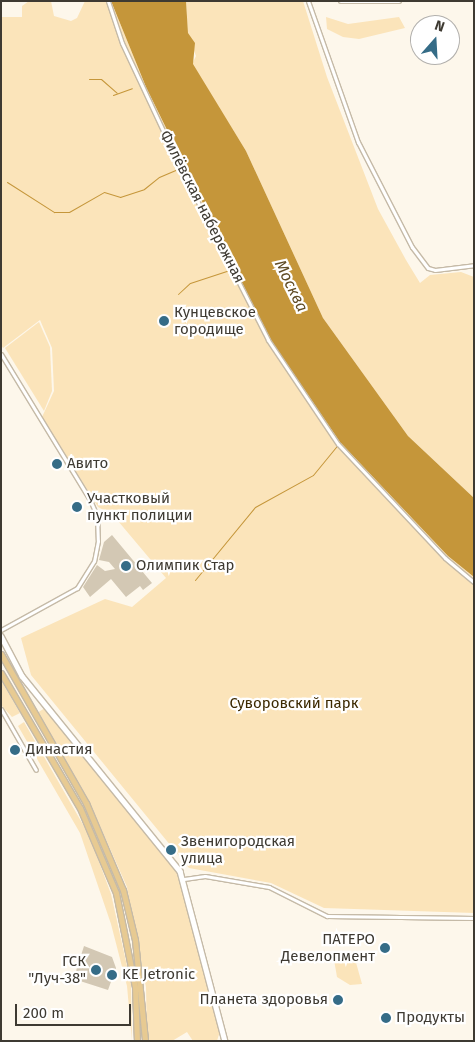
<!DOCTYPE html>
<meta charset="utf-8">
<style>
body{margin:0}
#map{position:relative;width:475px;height:1042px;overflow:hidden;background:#fdf7eb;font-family:"Fira Sans",sans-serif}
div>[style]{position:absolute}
.green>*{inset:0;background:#fbe4ba}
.water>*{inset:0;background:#c5963a}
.stream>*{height:1px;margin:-0.5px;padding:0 0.5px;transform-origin:0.5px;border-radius:0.5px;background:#c5963a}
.building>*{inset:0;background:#d3c8b4}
.roads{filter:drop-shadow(1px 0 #c5baa7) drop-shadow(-1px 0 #c5baa7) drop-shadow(0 1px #c5baa7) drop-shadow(0 -1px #c5baa7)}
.street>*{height:3px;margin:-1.5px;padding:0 1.5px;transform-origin:1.5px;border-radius:1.5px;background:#fff}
.secondary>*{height:4.5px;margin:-2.25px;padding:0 2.25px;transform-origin:2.25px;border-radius:2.25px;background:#fff}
.primary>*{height:5px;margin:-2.5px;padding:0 2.5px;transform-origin:2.5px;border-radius:2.5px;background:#e7ca92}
.dots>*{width:14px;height:14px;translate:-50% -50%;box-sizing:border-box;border:2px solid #fff;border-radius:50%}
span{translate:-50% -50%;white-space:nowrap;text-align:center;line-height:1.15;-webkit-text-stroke:4.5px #fff;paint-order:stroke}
.street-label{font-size:15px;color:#3e3a32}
.poi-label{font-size:15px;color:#3e3a32}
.left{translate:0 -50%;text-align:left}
.right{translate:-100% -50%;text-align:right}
.park-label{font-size:15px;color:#3c2900}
.water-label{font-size:16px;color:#604c26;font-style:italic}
.frame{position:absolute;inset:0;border:2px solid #3e3a32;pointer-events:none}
.north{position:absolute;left:410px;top:15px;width:50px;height:50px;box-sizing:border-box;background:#fff;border:1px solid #b2b0ad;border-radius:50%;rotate:19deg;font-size:14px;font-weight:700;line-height:20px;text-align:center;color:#3e3a32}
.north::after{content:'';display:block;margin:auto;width:18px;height:22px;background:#356c87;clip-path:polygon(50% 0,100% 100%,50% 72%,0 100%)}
.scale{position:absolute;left:15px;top:1004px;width:116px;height:22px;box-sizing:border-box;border:2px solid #3e3a32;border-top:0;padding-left:6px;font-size:15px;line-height:18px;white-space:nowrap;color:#3e3a32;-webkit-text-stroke:4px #fff;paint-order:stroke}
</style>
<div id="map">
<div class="green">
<div style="clip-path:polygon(29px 1px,51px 1px,54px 16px,71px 21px,77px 18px,85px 1px,111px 1px,146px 87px,268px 336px,448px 556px,474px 577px,474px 913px,324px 908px,271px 883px,189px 868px,31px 675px,21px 638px,105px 599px,132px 607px,166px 578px,113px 515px,98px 507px,42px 417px,54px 391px,52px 348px,40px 320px,3px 348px,1px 345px,1px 17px,22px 17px,22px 6px)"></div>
<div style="clip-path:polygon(186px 1px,303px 1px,327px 77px,378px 209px,406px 260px,420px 283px,430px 275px,461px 272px,474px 277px,474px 498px,408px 436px,323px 318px,246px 151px,192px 64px,196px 56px,188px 34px)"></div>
<div style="clip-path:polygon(326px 17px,348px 24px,399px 17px,405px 28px,359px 39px,343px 37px,327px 29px)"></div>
<div style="clip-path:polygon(39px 322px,50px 347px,52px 391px,44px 411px,5px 348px)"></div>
<div style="clip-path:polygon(1px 680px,20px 713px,12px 717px,1px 705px)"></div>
<div style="clip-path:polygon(45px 708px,181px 877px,220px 1031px,217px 1041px,193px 1041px,187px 1032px,172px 1041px,147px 1041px,146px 987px,127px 887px,91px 806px,37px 713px)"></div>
<div style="clip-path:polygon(24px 722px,89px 835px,111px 894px,131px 984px,132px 1041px,127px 986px,111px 924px,80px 833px,18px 726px)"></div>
<div style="clip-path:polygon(353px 952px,362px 984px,350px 985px,337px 977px,333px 954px)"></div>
</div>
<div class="water">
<div style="clip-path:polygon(111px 1px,186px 1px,188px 33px,195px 43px,193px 64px,246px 151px,323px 318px,408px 436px,474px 498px,474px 577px,448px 556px,340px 442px,268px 336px,146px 87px)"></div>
</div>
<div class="stream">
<div style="left:89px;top:79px;width:12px"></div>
<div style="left:101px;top:79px;width:21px;rotate:41deg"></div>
<div style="left:113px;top:95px;width:20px;rotate:-20deg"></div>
<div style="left:7px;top:182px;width:56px;rotate:32.6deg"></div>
<div style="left:54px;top:212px;width:15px"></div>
<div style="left:69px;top:212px;width:40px;rotate:-29.7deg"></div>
<div style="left:104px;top:192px;width:17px;rotate:17deg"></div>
<div style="left:120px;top:197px;width:25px;rotate:-18deg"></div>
<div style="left:144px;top:189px;width:19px;rotate:-39deg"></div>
<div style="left:159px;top:177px;width:21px;rotate:-23deg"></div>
<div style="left:178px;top:294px;width:16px;rotate:-43deg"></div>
<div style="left:190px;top:283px;width:48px;rotate:-18.1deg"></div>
<div style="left:195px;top:580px;width:94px;rotate:-50.6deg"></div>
<div style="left:255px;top:507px;width:66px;rotate:-28.9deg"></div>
<div style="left:313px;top:475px;width:43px;rotate:-50.7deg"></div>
</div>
<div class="building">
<div style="clip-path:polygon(112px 535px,152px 583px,143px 590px,140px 586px,126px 597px,111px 579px,90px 597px,83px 587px,97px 565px,105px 571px,115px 569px,109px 562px,99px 560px,104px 542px)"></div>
<div style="clip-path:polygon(84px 946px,112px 957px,116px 968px,108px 990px,80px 981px,83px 974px,76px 971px)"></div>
</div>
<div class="roads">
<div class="street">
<div style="left:108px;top:1px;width:44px;rotate:71.6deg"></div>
<div style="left:122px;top:43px;width:137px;rotate:64.9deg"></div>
<div style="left:180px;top:167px;width:194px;rotate:63deg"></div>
<div style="left:268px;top:340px;width:125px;rotate:56.1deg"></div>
<div style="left:338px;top:444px;width:156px;rotate:46.8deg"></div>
<div style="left:445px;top:558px;width:38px;rotate:40deg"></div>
<div style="left:308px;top:1px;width:150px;rotate:70.5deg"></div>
<div style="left:358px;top:142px;width:118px;rotate:62.8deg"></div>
<div style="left:412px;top:247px;width:26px;rotate:53deg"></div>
<div style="left:428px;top:268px;width:7px;rotate:16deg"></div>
<div style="left:435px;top:270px;width:39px;rotate:-7deg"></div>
<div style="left:1px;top:354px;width:171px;rotate:58.6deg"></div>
<div style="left:90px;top:500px;width:17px;rotate:66deg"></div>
<div style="left:97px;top:516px;width:25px;rotate:88deg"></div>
<div style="left:98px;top:541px;width:20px;rotate:101deg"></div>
<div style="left:94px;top:561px;width:32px;rotate:122deg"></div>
<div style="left:77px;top:588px;width:87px;rotate:151.1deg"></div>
<div style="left:1px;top:709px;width:70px;rotate:60.2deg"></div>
<div style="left:184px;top:879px;width:21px;rotate:-8deg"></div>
<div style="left:205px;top:876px;width:65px;rotate:9.8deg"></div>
<div style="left:269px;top:887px;width:65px;rotate:26.6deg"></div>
<div style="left:327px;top:916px;width:147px;rotate:0.8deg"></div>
</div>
<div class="secondary">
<div style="left:341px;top:1px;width:58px"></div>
<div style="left:1px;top:636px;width:45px;rotate:62.3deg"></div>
<div style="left:22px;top:676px;width:251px;rotate:51deg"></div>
<div style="left:180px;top:871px;width:176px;rotate:75.2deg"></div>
</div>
<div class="primary">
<div style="left:1px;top:654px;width:172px;rotate:60.3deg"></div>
<div style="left:86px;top:803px;width:95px;rotate:67deg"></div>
<div style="left:123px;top:890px;width:51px;rotate:76.5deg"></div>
<div style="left:135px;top:940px;width:101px;rotate:84.3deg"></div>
<div style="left:1px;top:673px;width:156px;rotate:59.7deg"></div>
<div style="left:80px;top:808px;width:92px;rotate:67deg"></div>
<div style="left:116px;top:893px;width:96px;rotate:78.6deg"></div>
<div style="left:135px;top:987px;width:54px;rotate:87.9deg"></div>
</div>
</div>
<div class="dots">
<div style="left:164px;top:321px;background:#356c87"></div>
<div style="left:57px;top:464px;background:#356c87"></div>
<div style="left:77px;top:507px;background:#356c87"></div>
<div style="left:126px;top:566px;background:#356c87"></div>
<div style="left:15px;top:750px;background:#356c87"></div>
<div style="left:171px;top:850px;background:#356c87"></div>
<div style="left:385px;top:948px;background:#356c87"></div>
<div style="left:96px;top:970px;background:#356c87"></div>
<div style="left:112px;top:975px;background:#356c87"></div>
<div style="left:338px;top:1000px;background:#356c87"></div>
<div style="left:386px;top:1018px;background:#356c87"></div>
</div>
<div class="street-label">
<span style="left:202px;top:207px;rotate:63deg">Филёвская набережная</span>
</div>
<div class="poi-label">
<span class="left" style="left:174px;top:321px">Кунцевское<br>городище</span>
<span class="left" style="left:67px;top:464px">Авито</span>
<span class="left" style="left:87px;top:507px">Участковый<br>пункт полиции</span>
<span class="left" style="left:136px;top:566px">Олимпик Стар</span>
<span class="left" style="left:26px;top:750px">Династия</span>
<span class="left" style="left:181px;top:850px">Звенигородская<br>улица</span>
<span class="right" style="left:375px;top:948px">ПАТЕРО<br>Девелопмент</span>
<span class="right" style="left:86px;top:970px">ГСК<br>"Луч-38"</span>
<span class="left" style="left:122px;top:975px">KE Jetronic</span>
<span class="right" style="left:328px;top:1000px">Планета здоровья</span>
<span class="left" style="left:396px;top:1018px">Продукты</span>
</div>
<div class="park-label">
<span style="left:294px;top:704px">Суворовский парк</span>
</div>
<div class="water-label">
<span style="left:291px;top:286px;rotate:64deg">Москва</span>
</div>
<div class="frame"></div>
<div class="north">N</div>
<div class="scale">200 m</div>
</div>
